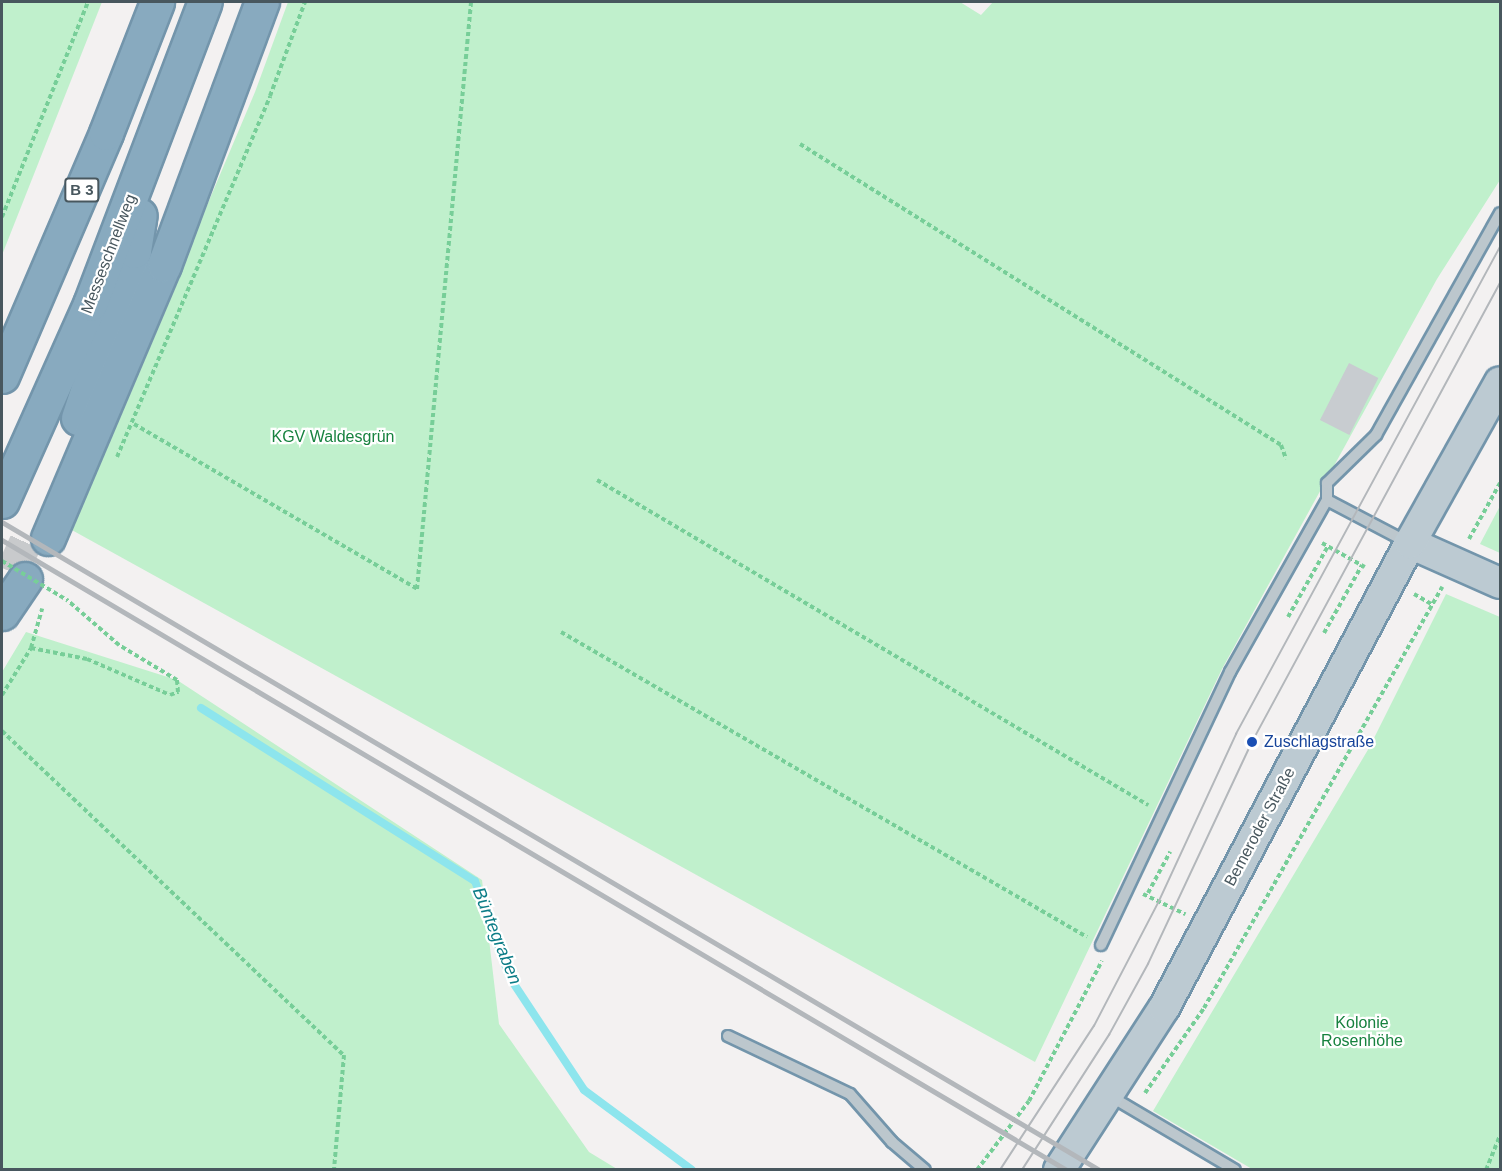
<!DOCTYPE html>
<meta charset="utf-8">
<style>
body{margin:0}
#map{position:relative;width:1502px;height:1171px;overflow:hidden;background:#f3f1f1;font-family:Helvetica,sans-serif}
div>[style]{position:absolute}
.green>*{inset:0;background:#c0f0cc}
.stream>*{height:8px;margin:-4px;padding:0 4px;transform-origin:4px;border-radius:4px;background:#8de5ed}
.building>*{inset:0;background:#c8ccd0;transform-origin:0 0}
.highway-tunnel>*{height:33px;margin-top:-16.5px;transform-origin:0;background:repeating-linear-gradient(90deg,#c8cacc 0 33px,transparent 0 49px)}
.path>*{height:4px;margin-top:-2px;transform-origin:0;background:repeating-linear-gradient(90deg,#77ce98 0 4.5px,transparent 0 7.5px)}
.roads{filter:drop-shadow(2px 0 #7395ab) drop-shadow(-2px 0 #7395ab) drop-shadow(0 2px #7395ab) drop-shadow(0 -2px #7395ab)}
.lane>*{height:10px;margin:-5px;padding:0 5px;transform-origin:5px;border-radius:5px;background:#bcc7cd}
.secondary>*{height:30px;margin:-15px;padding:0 15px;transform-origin:15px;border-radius:15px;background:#bccad2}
.highway>*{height:33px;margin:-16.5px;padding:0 16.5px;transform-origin:16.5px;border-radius:16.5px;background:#88aabf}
.tram>*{height:1.5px;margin:-0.75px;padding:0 0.75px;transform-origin:0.75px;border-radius:0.75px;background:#b3b7bb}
.rail>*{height:4.5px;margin:-2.25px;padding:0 2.25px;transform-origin:2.25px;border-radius:2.25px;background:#b3b7bb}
.path-bridge>*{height:4px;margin-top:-2px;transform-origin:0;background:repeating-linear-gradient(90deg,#77ce98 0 4.5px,transparent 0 7.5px)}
.dots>*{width:16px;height:16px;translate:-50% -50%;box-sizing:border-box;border:3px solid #fff;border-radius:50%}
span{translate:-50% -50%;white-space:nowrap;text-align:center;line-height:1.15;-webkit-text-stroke:4.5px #fff;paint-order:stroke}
.shield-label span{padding:2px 4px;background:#fff;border:2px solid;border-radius:4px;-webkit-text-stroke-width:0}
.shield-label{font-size:15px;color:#48575e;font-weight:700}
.street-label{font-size:16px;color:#48575e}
.park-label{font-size:16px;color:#17823f}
.transit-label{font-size:16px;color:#164399}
.left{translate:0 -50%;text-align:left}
.water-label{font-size:18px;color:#0c7d87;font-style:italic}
.frame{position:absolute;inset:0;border:3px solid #48575e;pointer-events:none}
</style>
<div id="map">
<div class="green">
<div style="clip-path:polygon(2px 2px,102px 2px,2px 255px)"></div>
<div style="clip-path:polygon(288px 2px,960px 2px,981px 15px,993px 2px,1500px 2px,1500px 180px,1437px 279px,1222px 669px,1035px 1062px,70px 529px,255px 92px)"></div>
<div style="clip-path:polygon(1500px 506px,1500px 553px,1480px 544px)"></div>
<div style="clip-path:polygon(1446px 594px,1500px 617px,1500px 1169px,1252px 1169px,1153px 1111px,1369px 748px)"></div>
<div style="clip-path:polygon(26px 632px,177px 680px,482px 880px,499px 1024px,589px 1152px,617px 1169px,2px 1169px,2px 672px)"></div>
</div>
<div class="stream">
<div style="left:201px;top:708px;width:324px;rotate:32.3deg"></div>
<div style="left:475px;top:881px;width:103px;rotate:70.2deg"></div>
<div style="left:510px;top:978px;width:134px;rotate:56.5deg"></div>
<div style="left:584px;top:1090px;width:134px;rotate:36.5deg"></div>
</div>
<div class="building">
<div style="left:1349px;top:363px;width:33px;height:64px;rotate:27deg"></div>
</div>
<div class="highway-tunnel">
<div style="left:12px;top:572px;width:48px;rotate:-65.6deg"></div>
</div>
<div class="path">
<div style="left:800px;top:144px;width:567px;rotate:32.04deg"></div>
<div style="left:1281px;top:445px;width:15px;rotate:70deg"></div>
<div style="left:2px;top:217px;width:232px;rotate:-68.2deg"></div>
<div style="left:134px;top:424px;width:328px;rotate:30.2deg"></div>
<div style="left:417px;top:589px;width:589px;rotate:-84.74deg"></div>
<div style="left:117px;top:457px;width:392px;rotate:-67deg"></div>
<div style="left:270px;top:96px;width:100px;rotate:-69.6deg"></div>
<div style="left:597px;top:480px;width:640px;rotate:30.53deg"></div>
<div style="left:1469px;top:539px;width:64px;rotate:-61deg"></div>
<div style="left:1322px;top:543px;width:49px;rotate:29.2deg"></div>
<div style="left:1414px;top:594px;width:22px;rotate:30deg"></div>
<div style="left:1288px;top:617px;width:81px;rotate:-60.6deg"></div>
<div style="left:561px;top:632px;width:608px;rotate:30.11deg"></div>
<div style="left:1324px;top:633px;width:78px;rotate:-60.8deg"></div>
<div style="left:31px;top:648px;width:57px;rotate:11.1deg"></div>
<div style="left:87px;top:659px;width:90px;rotate:23.4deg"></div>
<div style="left:170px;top:695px;width:9px;rotate:-21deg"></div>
<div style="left:178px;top:692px;width:12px;rotate:-95deg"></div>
<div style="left:177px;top:680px;width:68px;rotate:-148.9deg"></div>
<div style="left:119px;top:645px;width:69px;rotate:-139.1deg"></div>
<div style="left:2px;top:695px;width:55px;rotate:-58.3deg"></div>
<div style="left:31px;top:648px;width:41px;rotate:-74.2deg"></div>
<div style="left:2px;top:731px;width:471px;rotate:43.5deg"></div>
<div style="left:344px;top:1055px;width:115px;rotate:95deg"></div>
<div style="left:1148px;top:893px;width:47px;rotate:-61.8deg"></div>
<div style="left:1143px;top:894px;width:47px;rotate:25.5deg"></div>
<div style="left:1145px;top:1093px;width:103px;rotate:-55.2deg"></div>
<div style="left:1204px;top:1008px;width:484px;rotate:-60.5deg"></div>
<div style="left:977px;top:1170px;width:86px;rotate:-53deg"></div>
<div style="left:1029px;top:1101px;width:158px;rotate:-62.5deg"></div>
<div style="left:1486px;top:1170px;width:37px;rotate:-68deg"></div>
</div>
<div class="roads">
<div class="lane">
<div style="left:1327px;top:500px;width:93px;rotate:27.7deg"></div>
<div style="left:1101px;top:945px;width:302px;rotate:-64.7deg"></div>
<div style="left:1230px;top:672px;width:197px;rotate:-60.6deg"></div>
<div style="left:1327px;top:500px;width:17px;rotate:-90deg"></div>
<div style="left:1327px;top:483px;width:69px;rotate:-44.4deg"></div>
<div style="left:1376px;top:435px;width:254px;rotate:-60.8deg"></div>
<div style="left:728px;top:1036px;width:135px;rotate:25.4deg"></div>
<div style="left:850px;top:1094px;width:64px;rotate:48.8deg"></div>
<div style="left:892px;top:1142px;width:43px;rotate:40.3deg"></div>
<div style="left:1110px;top:1096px;width:145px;rotate:30.6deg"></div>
</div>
<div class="secondary">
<div style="left:1410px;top:543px;width:98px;rotate:24deg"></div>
<div style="left:1059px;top:1170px;width:193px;rotate:-57.1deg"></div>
<div style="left:1164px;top:1008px;width:526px;rotate:-62.12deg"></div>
<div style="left:1410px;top:543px;width:184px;rotate:-60.8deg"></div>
</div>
<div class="highway">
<div style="left:2px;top:376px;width:264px;rotate:-66.8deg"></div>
<div style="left:106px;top:133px;width:141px;rotate:-68.7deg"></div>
<div style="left:78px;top:418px;width:176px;rotate:-71.5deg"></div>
<div style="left:134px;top:251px;width:36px;rotate:-81deg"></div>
<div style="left:2px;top:501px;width:216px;rotate:-65.9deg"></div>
<div style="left:90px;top:304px;width:323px;rotate:-69.2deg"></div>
<div style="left:48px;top:538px;width:297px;rotate:-67deg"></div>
<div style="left:164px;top:265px;width:281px;rotate:-69.6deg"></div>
<div style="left:2px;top:613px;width:41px;rotate:-55.9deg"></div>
</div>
</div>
<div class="tram">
<div style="left:1000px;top:1170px;width:172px;rotate:-56.9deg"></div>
<div style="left:1094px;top:1026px;width:141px;rotate:-62.5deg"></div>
<div style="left:1159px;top:901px;width:184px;rotate:-65.2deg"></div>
<div style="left:1236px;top:734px;width:554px;rotate:-61.54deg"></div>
<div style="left:1022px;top:1170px;width:161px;rotate:-57.2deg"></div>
<div style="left:1109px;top:1035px;width:81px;rotate:-61.2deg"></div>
<div style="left:1148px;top:964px;width:245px;rotate:-64.9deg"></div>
<div style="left:1252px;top:742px;width:522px;rotate:-61.62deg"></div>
</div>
<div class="rail">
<div style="left:2px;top:522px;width:1275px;rotate:30.55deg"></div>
<div style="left:2px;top:540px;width:1237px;rotate:30.61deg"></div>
</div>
<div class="path-bridge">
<div style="left:2px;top:561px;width:76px;rotate:31deg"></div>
</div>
<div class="dots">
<div style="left:1252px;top:742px;background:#1a4fb4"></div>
</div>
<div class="shield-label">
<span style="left:82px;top:190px">B 3</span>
</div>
<div class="street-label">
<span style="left:109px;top:254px;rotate:-69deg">Messeschnellweg</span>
<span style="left:1260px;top:827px;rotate:-62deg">Bemeroder Straße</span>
</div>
<div class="park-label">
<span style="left:333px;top:437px">KGV Waldesgrün</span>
<span style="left:1362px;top:1032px">Kolonie<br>Rosenhöhe</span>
</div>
<div class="transit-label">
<span class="left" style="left:1264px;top:742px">Zuschlagstraße</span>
</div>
<div class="water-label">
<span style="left:497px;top:936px;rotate:68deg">Büntegraben</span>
</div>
<div class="frame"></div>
</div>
